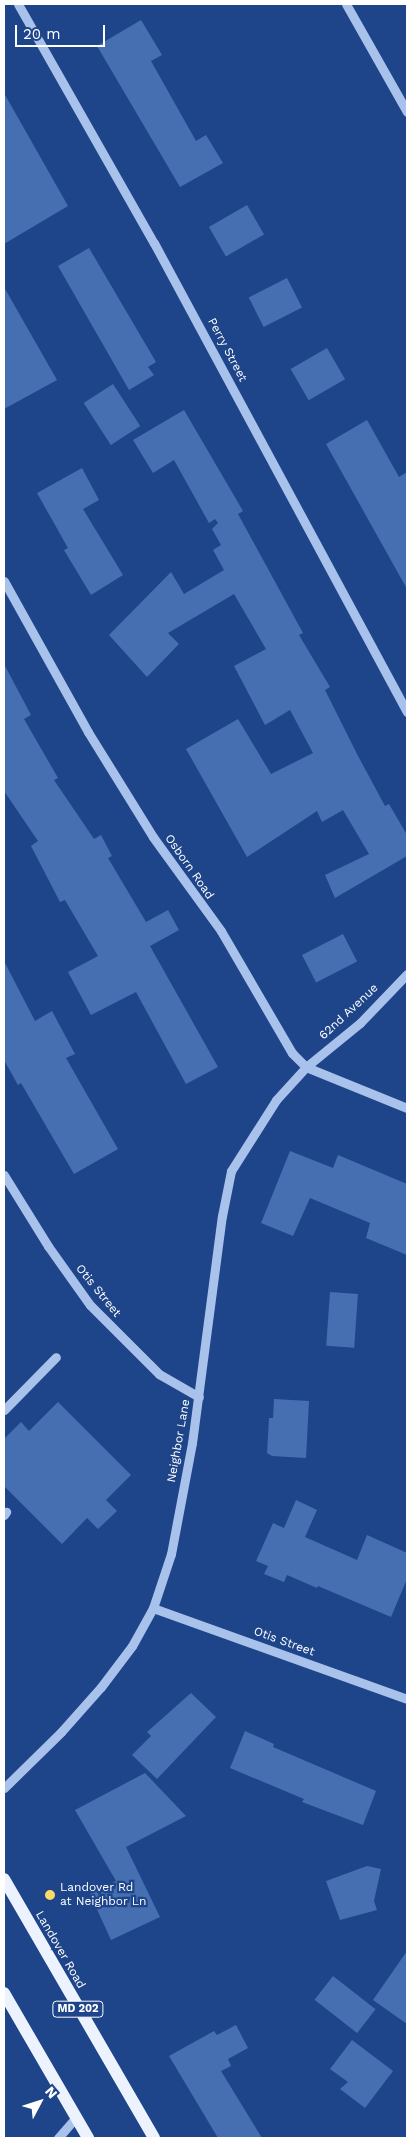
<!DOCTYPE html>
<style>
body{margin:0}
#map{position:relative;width:411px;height:2142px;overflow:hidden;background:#1e4589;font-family:"Work Sans",sans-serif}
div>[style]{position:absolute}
.building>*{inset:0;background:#466fb2;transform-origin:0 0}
.minor>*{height:9px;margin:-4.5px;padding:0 4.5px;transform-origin:4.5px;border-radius:4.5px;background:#a8c2eb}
.major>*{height:12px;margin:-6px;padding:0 6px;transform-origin:6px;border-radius:6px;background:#edf3fe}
.dots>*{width:14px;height:14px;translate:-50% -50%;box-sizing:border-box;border:2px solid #1e4589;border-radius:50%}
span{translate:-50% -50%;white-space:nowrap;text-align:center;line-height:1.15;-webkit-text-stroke:4.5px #1e4589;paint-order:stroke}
.shield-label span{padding:1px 4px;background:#1e4589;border:1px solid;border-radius:4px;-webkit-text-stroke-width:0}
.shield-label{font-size:11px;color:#fff;font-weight:700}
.street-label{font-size:12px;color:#fff}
.poi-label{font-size:12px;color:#fff}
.left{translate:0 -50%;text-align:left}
.frame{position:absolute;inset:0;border:5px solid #fff;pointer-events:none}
.north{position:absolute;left:15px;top:2077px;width:50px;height:50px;-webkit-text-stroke:4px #1e4589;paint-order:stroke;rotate:50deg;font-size:14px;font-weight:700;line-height:20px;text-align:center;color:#fff}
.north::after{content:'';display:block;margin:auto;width:18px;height:22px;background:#fff;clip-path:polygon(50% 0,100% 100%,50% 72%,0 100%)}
.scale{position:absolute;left:15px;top:25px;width:90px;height:22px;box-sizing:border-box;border:2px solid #fff;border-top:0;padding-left:6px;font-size:15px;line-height:18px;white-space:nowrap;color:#fff;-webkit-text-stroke:4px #1e4589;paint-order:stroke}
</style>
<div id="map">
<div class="building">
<div style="clip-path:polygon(141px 20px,162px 55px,151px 61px,196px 141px,206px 135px,223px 163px,180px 187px,97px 46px)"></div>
<div style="clip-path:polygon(4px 93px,68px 206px,4px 244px)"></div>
<div style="left:247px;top:205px;width:34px;height:44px;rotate:60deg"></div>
<div style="clip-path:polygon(89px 248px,156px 362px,148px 367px,154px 375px,129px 390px,58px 266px)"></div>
<div style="left:287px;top:278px;width:33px;height:43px;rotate:63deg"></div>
<div style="clip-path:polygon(4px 287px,57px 380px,4px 409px)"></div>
<div style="left:327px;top:348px;width:36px;height:42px;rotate:60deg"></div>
<div style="left:113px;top:384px;width:50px;height:35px;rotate:57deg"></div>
<div style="clip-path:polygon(184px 410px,243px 511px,238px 514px,303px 633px,299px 635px,330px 687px,325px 690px,357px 754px,385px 806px,389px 804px,407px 835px,407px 856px,335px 898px,325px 875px,369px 854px,343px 810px,322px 822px,317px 811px,247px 857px,186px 749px,238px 719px,271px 774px,313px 753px,290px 710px,265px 725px,234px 666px,266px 649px,234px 594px,168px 633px,179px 644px,147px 677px,109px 635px,171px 572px,184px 594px,224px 570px,213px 550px,221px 545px,212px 529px,218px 523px,215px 519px,209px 523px,174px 460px,153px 473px,133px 440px)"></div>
<div style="clip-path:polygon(367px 420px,399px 477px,407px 472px,407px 589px,326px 444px)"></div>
<div style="clip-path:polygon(82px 468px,99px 500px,83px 509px,123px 575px,91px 595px,64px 550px,68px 548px,37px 493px)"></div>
<div style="clip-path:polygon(4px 664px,31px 715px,24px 719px,58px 778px,54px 780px,94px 839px,101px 835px,112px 856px,108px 858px,146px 922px,168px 910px,179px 930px,150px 946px,218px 1067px,186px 1084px,136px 992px,91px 1015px,68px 972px,98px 956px,65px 900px,60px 902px,31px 846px,38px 841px,4px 791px)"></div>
<div style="left:343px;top:934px;width:31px;height:46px;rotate:63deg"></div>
<div style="clip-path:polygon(4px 961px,35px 1021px,52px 1011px,75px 1054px,66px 1058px,118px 1149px,74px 1174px,21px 1083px,18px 1085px,4px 1060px)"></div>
<div style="clip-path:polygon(290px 1151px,333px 1168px,338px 1155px,407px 1184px,407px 1255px,366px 1238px,370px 1223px,310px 1198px,293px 1236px,261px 1223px)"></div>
<div style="left:330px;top:1292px;width:28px;height:54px;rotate:4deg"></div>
<div style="clip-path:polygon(274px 1399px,309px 1401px,306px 1458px,272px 1456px,267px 1453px,269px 1418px,273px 1418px)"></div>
<div style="clip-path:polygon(58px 1402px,131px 1475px,106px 1500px,117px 1511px,98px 1529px,87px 1518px,62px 1544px,4px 1486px,4px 1439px,21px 1422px,29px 1431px)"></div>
<div style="clip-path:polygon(296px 1500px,317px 1510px,305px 1537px,357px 1560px,367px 1535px,407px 1553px,407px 1579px,391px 1617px,318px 1586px,317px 1588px,287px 1575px,284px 1582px,264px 1574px,268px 1566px,256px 1561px,273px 1523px,284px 1528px)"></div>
<div style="clip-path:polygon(191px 1693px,216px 1717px,157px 1779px,132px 1755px,151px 1736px,147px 1732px)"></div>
<div style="clip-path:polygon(245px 1731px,274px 1744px,273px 1747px,376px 1791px,363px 1825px,302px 1802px,304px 1799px,230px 1768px)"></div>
<div style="clip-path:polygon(145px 1773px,186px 1816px,126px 1847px,160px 1917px,111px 1940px,90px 1894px,116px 1881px,75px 1810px)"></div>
<div style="clip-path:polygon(367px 1866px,381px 1869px,374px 1901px,377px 1910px,340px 1920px,326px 1881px)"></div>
<div style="clip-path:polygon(407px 1951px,407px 2024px,373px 2000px)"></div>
<div style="left:333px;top:1976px;width:54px;height:30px;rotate:38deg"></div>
<div style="clip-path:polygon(236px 2025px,248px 2048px,228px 2059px,231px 2066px,221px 2071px,262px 2138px,218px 2138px,169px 2056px,214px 2031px,217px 2035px)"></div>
<div style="clip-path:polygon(352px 2040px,393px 2071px,365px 2108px,340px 2089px,348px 2082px,330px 2069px)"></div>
</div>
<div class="minor">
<div style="left:18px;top:4px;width:275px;rotate:60.4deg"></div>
<div style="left:154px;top:243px;width:533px;rotate:61.66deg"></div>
<div style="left:346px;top:4px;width:124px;rotate:60.5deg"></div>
<div style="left:4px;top:581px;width:173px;rotate:60.9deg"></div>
<div style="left:88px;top:732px;width:123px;rotate:58.2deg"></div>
<div style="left:153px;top:837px;width:116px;rotate:54.1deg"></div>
<div style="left:221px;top:931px;width:141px;rotate:59.8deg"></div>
<div style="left:292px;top:1053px;width:20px;rotate:45deg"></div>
<div style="left:306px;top:1067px;width:109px;rotate:22.1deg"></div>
<div style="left:4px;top:1175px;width:84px;rotate:58.2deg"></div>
<div style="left:48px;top:1246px;width:72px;rotate:54.6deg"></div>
<div style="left:90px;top:1305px;width:98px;rotate:45deg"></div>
<div style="left:159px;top:1374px;width:46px;rotate:29.9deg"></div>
<div style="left:4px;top:1410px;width:74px;rotate:-45.5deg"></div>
<div style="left:4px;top:1515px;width:4px;rotate:-56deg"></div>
<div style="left:153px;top:1608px;width:270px;rotate:19.7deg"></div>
<div style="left:4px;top:1788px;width:80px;rotate:-44.5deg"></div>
<div style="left:61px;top:1732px;width:60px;rotate:-48.4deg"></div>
<div style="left:101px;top:1687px;width:51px;rotate:-52.9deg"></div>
<div style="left:132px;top:1646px;width:43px;rotate:-61.1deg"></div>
<div style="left:153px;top:1608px;width:57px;rotate:-71.6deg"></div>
<div style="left:171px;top:1554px;width:113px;rotate:-79.3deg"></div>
<div style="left:192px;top:1443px;width:229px;rotate:-82.5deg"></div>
<div style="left:222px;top:1216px;width:46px;rotate:-78.7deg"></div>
<div style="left:231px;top:1171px;width:84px;rotate:-57.6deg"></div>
<div style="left:276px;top:1100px;width:45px;rotate:-47.7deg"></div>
<div style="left:306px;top:1067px;width:70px;rotate:-39.2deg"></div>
<div style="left:360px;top:1023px;width:68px;rotate:-46.2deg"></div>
<div style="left:58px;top:2138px;width:28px;rotate:-49deg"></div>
</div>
<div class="major">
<div style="left:4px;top:1879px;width:299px;rotate:59.9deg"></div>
<div style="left:4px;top:1993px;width:168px;rotate:59.9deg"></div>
</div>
<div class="dots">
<div style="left:50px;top:1895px;background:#fbda67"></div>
</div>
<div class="shield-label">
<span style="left:78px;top:2009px">MD 202</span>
</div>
<div class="street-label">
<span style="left:227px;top:350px;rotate:62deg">Perry Street</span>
<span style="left:189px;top:867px;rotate:55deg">Osborn Road</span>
<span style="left:349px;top:1012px;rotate:-43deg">62nd Avenue</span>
<span style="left:98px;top:1291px;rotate:51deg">Otis Street</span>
<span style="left:179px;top:1441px;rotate:-80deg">Neighbor Lane</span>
<span style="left:284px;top:1642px;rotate:20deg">Otis Street</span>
<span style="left:60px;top:1950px;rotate:60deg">Landover Road</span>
</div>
<div class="poi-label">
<span class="left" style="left:60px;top:1895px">Landover Rd<br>at Neighbor Ln</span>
</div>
<div class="frame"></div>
<div class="north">N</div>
<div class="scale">20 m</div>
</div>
